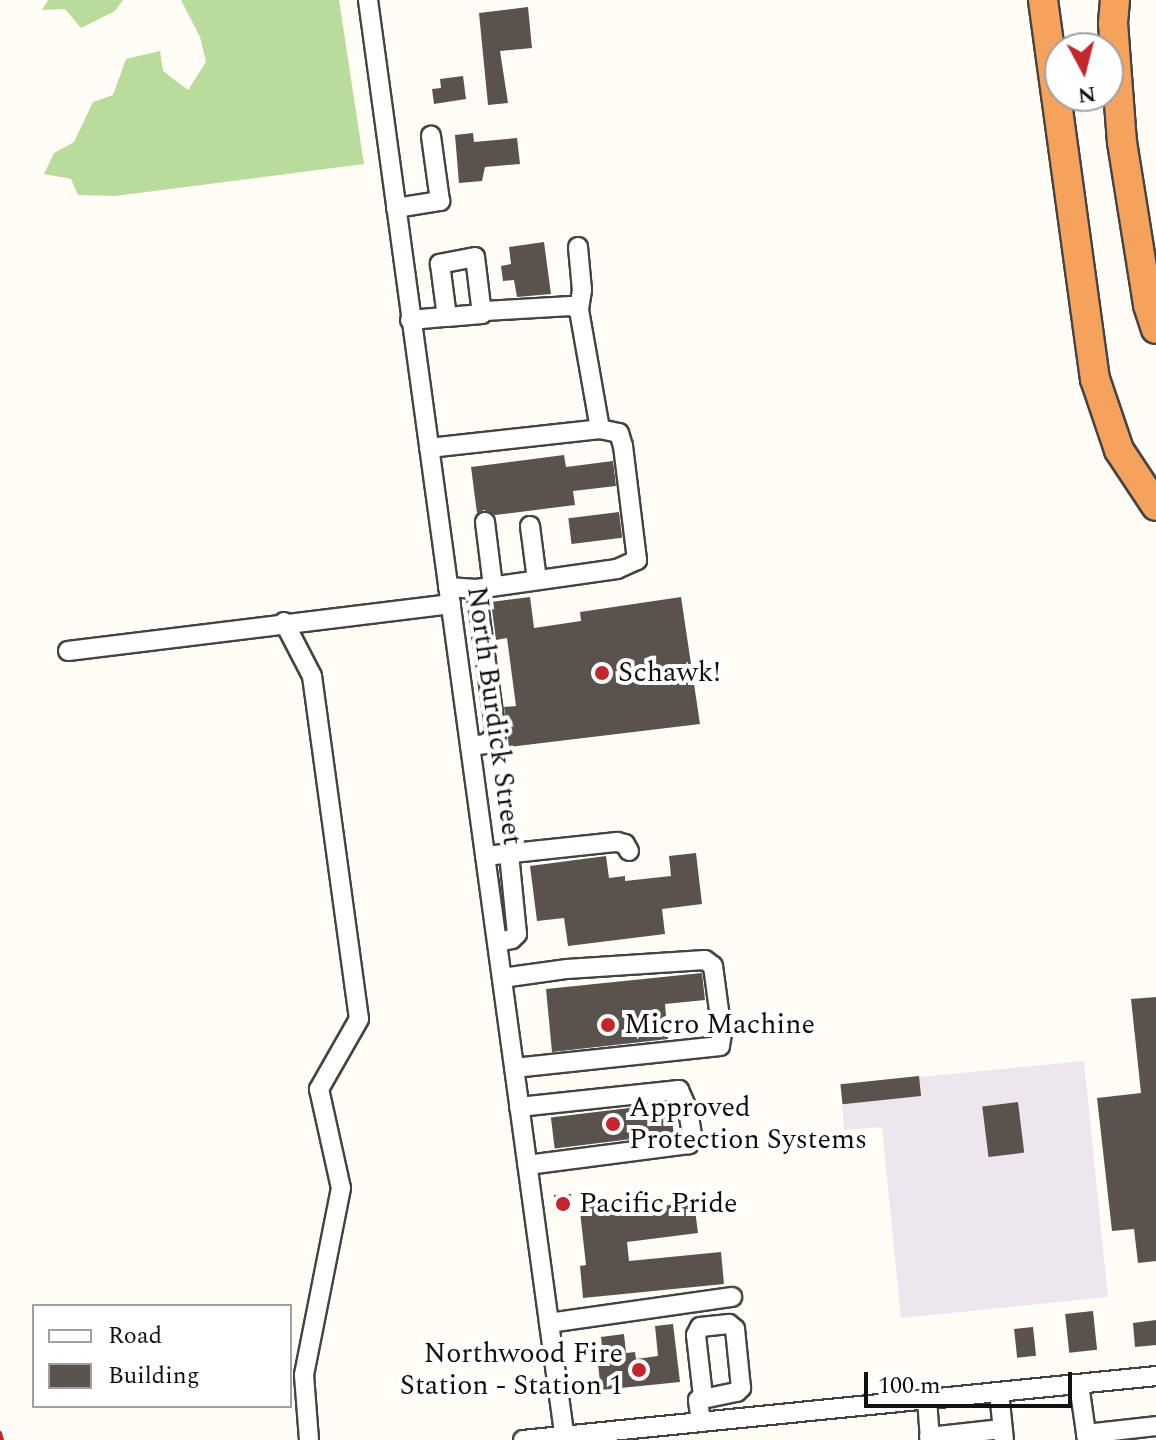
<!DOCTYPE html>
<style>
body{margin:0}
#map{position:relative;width:1156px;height:1440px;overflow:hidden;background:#fffdf5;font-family:Spectral,serif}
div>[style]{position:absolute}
.industrial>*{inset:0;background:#eee6ef}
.forest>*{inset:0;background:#b9dc9c}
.building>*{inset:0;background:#5a524d;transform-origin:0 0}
.roads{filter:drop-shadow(2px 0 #444) drop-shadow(-2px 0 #444) drop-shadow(0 2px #444) drop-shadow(0 -2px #444)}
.minor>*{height:18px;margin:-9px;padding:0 9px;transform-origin:9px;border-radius:9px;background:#fff}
.highway>*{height:28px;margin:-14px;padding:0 14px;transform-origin:14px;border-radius:14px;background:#f5a25d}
.rail>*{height:4px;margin:-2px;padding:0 2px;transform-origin:2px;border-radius:2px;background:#c4262e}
.dots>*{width:22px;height:22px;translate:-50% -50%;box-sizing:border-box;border:4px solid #fff;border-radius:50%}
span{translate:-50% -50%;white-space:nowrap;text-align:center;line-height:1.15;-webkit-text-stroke:8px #fff;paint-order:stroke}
.poi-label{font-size:28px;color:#111}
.left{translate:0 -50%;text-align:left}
.right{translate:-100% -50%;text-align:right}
.street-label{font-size:28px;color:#111}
.legend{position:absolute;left:32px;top:1304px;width:260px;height:104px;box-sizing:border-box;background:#fff;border:2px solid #a0a0a0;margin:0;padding:10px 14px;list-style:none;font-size:24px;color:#111}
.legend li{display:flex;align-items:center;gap:16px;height:40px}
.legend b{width:40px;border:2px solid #a0a0a0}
.north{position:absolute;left:1044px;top:32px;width:80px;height:80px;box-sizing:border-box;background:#fff;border:2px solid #a0a0a0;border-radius:50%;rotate:173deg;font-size:22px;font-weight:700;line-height:32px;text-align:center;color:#111}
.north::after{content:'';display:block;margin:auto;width:28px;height:36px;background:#c4262e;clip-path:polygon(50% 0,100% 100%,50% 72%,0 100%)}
.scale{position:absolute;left:864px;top:1372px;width:208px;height:36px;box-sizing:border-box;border:4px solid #111;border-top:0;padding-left:10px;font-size:24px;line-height:28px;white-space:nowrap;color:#111;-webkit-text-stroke:6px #fff;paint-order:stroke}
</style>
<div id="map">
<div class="industrial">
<div style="clip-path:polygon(1084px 1061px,1108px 1297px,901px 1318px,882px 1127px,844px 1130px,842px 1103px,921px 1096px,919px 1077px)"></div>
</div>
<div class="forest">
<div style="clip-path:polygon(48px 0,123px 0,115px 11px,81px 28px,65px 9px,42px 10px)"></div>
<div style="clip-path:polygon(181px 0,339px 0,364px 164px,115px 196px,78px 195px,71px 179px,44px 174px,54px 153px,74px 142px,93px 102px,113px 95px,126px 59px,160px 51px,163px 71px,188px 90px,206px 62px,200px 37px)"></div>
</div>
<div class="building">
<div style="clip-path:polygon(528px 7px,532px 48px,500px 51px,508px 103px,488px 105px,479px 13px)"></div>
<div style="clip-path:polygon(463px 76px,466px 99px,434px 104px,432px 89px,441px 88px,440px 79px)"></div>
<div style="clip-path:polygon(473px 133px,474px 142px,517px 138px,520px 164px,485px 167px,482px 181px,459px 183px,455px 135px)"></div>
<div style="clip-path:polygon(544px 242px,551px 294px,517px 297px,514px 280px,503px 281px,501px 266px,511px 264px,509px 247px)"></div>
<div style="clip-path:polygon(564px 455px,566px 467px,613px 461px,616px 486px,573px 491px,575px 505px,495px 515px,484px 510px,477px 513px,471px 467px)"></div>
<div style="left:619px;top:512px;width:26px;height:51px;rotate:83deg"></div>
<div style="clip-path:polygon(530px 597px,534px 628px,581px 621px,580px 612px,681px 597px,700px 724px,509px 747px,504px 707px,516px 706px,507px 638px,496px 640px,491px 602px)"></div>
<div style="clip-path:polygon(696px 853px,702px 904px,662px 909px,665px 934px,568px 946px,564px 918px,537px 921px,530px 866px,606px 856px,609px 878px,625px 876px,625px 881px,671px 876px,669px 856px)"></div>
<div style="clip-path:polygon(702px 973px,705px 1000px,665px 1004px,668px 1039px,552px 1052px,546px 989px)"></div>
<div style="clip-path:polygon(1156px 997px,1156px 1261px,1138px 1263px,1134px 1229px,1112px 1231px,1097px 1098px,1141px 1093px,1131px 999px)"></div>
<div style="left:919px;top:1076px;width:20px;height:79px;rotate:84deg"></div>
<div style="left:1018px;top:1102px;width:51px;height:36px;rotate:83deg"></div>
<div style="left:670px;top:1103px;width:31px;height:120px;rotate:83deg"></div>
<div style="left:571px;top:1194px;width:17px;height:17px;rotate:87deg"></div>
<div style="clip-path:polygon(651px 1195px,653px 1207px,694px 1202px,698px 1233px,627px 1242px,629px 1261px,721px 1252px,724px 1284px,583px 1298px,580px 1266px,586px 1265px,579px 1203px)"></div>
<div style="left:1093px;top:1311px;width:39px;height:28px;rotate:84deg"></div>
<div style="clip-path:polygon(1156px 1320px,1156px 1345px,1135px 1347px,1133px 1323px)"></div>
<div style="clip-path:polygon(673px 1324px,680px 1382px,601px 1390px,597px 1356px,603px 1356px,601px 1337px,624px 1334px,626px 1353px,635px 1352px,636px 1359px,658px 1356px,655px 1326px)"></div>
<div style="left:1033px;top:1327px;width:29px;height:19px;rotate:84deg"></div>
</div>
<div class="roads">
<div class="minor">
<div style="left:368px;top:0;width:1453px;rotate:82.21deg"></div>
<div style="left:396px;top:208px;width:45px;rotate:-9deg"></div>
<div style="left:440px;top:201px;width:66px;rotate:-97.9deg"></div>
<div style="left:578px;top:247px;width:43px;rotate:84.7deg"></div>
<div style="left:582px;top:290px;width:20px;rotate:99deg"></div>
<div style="left:485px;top:311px;width:86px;rotate:-3.3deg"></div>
<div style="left:571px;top:306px;width:9px;rotate:27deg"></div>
<div style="left:579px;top:310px;width:121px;rotate:80deg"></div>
<div style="left:410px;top:320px;width:37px;rotate:-5deg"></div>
<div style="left:447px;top:317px;width:35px;rotate:-5deg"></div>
<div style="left:482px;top:314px;width:57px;rotate:-97deg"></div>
<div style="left:475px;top:257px;width:36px;rotate:169deg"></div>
<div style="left:440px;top:264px;width:53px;rotate:82.5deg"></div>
<div style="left:429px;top:448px;width:172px;rotate:-6.3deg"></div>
<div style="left:600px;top:429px;width:19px;rotate:12deg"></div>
<div style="left:619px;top:433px;width:14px;rotate:73deg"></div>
<div style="left:623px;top:446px;width:115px;rotate:83deg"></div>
<div style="left:637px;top:560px;width:22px;rotate:156deg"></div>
<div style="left:617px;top:569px;width:142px;rotate:171.9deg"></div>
<div style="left:476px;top:589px;width:28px;rotate:-176deg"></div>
<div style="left:485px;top:522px;width:64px;rotate:82.9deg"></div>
<div style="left:530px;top:526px;width:54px;rotate:82.6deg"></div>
<div style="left:284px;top:622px;width:61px;rotate:62.6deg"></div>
<div style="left:312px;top:676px;width:346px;rotate:82.2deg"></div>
<div style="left:359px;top:1019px;width:81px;rotate:119.7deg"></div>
<div style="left:319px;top:1089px;width:101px;rotate:77.5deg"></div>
<div style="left:341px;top:1188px;width:191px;rotate:101.2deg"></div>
<div style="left:304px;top:1375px;width:65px;rotate:85.6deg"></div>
<div style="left:68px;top:651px;width:386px;rotate:-7deg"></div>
<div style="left:470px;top:746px;width:16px;rotate:-7deg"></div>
<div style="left:486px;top:744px;width:13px;rotate:-42deg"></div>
<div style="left:496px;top:735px;width:147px;rotate:-97.8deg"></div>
<div style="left:485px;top:856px;width:133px;rotate:-6.1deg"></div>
<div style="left:617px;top:842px;width:8px;rotate:14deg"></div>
<div style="left:625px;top:844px;width:8px;rotate:60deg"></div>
<div style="left:497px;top:942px;width:15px;rotate:-11deg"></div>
<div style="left:512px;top:939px;width:7px;rotate:-45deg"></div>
<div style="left:517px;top:934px;width:80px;rotate:-95.7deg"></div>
<div style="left:502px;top:978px;width:66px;rotate:-7.9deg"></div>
<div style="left:567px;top:969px;width:138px;rotate:-3.7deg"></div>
<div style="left:705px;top:960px;width:10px;rotate:37deg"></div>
<div style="left:713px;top:966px;width:68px;rotate:82.3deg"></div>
<div style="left:722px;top:1033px;width:13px;rotate:99deg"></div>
<div style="left:720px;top:1046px;width:207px;rotate:173.9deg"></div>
<div style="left:519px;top:1107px;width:161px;rotate:-6.1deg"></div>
<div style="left:679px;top:1090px;width:22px;rotate:66deg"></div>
<div style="left:688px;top:1110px;width:26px;rotate:81deg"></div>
<div style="left:692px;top:1136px;width:9px;rotate:111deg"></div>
<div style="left:689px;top:1144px;width:163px;rotate:172.6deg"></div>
<div style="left:549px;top:1323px;width:185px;rotate:-8.1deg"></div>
<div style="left:1079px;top:1384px;width:57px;rotate:81.9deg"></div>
<div style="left:999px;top:1392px;width:48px;rotate:84.1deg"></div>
<div style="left:927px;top:1399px;width:41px;rotate:85.8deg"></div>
<div style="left:701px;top:1422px;width:22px;rotate:-98deg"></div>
<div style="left:698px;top:1400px;width:40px;rotate:-12deg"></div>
<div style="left:737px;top:1392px;width:6px;rotate:-45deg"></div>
<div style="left:741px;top:1388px;width:59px;rotate:-95.8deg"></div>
<div style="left:735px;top:1329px;width:8px;rotate:-140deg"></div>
<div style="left:729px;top:1324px;width:29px;rotate:174deg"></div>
<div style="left:700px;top:1327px;width:9px;rotate:117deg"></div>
<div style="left:696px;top:1335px;width:61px;rotate:83.5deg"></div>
<div style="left:1086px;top:1434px;width:70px;rotate:-6.5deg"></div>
<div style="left:929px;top:1437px;width:73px;rotate:-6.3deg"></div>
<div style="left:523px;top:1440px;width:636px;rotate:-5.77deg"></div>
</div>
<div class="highway">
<div style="left:1043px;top:0;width:383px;rotate:82.2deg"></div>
<div style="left:1095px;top:379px;width:75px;rotate:71.3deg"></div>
<div style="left:1119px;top:450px;width:67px;rotate:56.5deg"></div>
<div style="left:1115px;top:0;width:23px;rotate:95deg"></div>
<div style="left:1113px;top:23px;width:119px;rotate:85.7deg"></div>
<div style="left:1122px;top:142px;width:165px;rotate:80.9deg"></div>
<div style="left:1148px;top:305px;width:25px;rotate:72deg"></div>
</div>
</div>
<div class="rail">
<div style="left:0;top:1433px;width:7px;rotate:74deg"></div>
</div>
<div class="dots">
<div style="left:602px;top:673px;background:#c4262e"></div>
<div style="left:608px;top:1025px;background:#c4262e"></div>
<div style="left:613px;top:1124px;background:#c4262e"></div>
<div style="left:563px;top:1204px;background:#c4262e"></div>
<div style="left:639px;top:1370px;background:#c4262e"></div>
</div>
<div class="poi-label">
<span class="left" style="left:618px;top:673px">Schawk!</span>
<span class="left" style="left:624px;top:1025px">Micro Machine</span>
<span class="left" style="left:629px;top:1124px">Approved<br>Protection Systems</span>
<span class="left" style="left:579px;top:1204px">Pacific Pride</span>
<span class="right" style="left:623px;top:1370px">Northwood Fire<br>Station - Station 1</span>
</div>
<div class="street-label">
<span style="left:494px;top:716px;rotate:82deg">North Burdick Street</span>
</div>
<ul class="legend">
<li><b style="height:10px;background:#fff"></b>Road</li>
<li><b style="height:22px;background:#5a524d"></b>Building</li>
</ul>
<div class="north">N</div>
<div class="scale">100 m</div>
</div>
